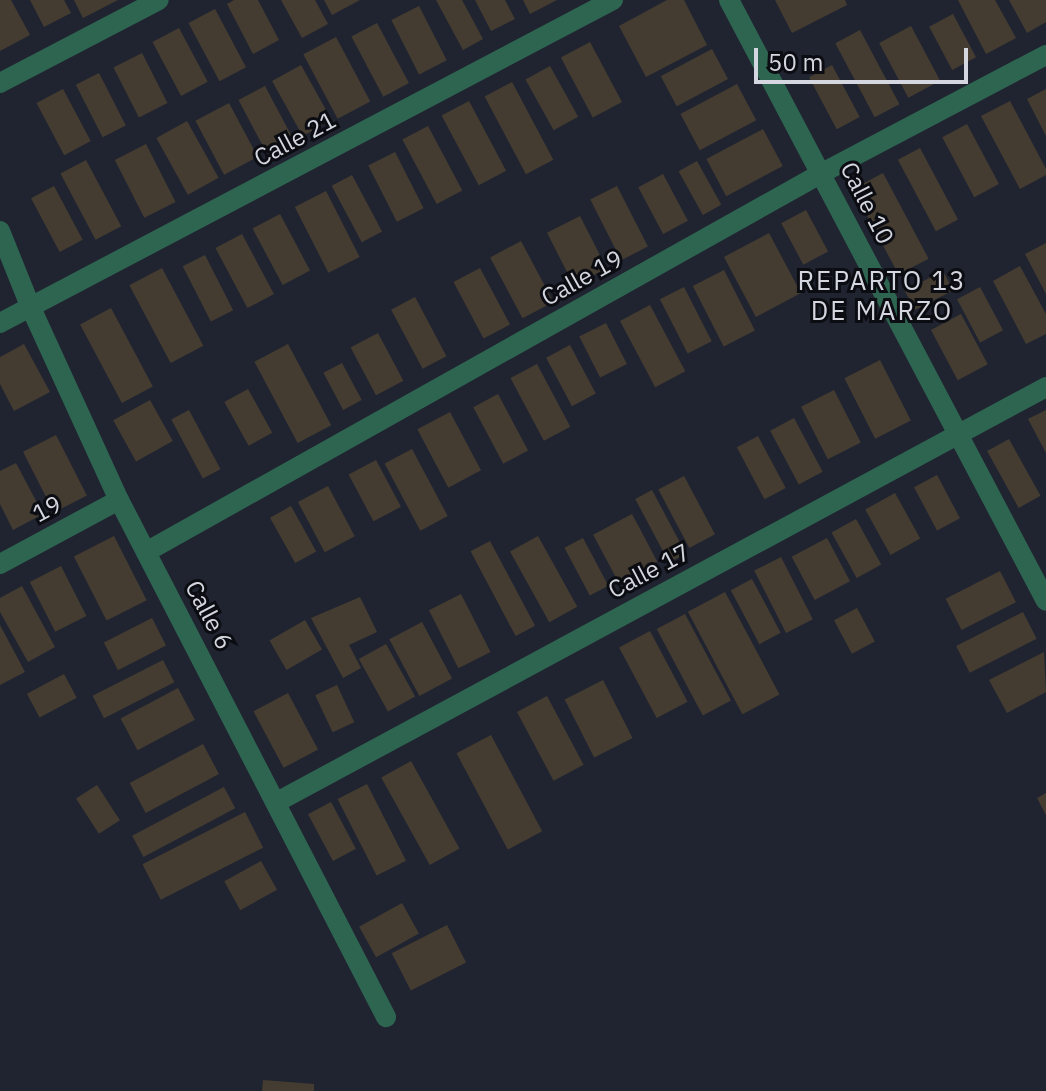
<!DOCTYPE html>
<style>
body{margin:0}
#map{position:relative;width:1046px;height:1091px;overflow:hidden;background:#202430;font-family:"IBM Plex Sans",sans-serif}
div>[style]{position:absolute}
.building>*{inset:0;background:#453c31;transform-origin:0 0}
.minor>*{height:20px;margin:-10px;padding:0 10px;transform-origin:10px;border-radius:10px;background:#2e6551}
span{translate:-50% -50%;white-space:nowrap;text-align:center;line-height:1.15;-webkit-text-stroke:6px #0b0d12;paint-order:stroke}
.street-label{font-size:24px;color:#d4d7df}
.neighbourhood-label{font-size:26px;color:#d4d7df;letter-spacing:2px}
.scale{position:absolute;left:754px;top:48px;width:214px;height:36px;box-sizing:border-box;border:4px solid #d4d7df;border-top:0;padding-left:10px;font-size:24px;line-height:28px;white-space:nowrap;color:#d4d7df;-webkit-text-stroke:6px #0b0d12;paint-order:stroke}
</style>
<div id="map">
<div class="building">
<div style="clip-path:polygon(0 0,11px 0,30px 35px,0 51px)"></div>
<div style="clip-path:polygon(30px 0,64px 0,71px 13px,44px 27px)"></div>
<div style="clip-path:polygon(74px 0,118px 0,83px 18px)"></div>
<div style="clip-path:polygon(234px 0,258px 0,279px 40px,253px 54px,227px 4px)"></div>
<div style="clip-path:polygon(281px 0,315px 0,328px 24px,302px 38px)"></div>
<div style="clip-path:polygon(324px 0,360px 0,332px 15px)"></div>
<div style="clip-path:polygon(436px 0,462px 0,483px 39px,463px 50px)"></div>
<div style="clip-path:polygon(475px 0,505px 0,515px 19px,491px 31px)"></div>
<div style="clip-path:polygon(523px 0,557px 0,530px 14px)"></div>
<div style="clip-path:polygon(667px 0,684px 0,707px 45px,646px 77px,619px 26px)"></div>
<div style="clip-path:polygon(775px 0,845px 0,847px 5px,792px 33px)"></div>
<div style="clip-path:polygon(958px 0,995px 0,1016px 38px,986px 54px)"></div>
<div style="clip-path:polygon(1009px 0,1046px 0,1046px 22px,1027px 33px)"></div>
<div style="left:419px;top:6px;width:61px;height:31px;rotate:63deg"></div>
<div style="left:215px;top:9px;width:66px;height:30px;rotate:62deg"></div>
<div style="left:953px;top:14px;width:49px;height:27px;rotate:62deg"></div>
<div style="left:377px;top:23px;width:68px;height:29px;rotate:62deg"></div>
<div style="left:911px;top:26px;width:62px;height:36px;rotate:62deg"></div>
<div style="left:179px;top:28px;width:61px;height:30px;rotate:62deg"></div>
<div style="left:860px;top:30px;width:84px;height:28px;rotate:62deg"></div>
<div style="left:336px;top:37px;width:73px;height:37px;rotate:62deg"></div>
<div style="left:590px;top:42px;width:68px;height:33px;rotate:62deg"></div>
<div style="left:712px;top:49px;width:34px;height:58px;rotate:62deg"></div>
<div style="left:142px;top:53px;width:56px;height:32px;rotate:63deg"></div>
<div style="left:301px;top:65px;width:63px;height:33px;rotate:61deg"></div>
<div style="left:832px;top:65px;width:59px;height:26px;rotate:62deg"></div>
<div style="left:550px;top:66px;width:58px;height:28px;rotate:61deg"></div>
<div style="left:99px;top:73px;width:59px;height:26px;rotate:63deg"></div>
<div style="left:512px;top:82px;width:88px;height:31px;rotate:62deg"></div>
<div style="left:737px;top:84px;width:41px;height:64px;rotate:62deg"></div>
<div style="left:265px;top:86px;width:60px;height:30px;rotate:62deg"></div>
<div style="left:63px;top:89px;width:59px;height:30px;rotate:62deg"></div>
<div style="clip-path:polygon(1046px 89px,1046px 136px,1027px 99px)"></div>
<div style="left:469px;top:101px;width:79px;height:31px;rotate:62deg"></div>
<div style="clip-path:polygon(1010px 101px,1046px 169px,1046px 175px,1020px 189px,981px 116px)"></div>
<div style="left:229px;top:103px;width:61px;height:38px;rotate:62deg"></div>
<div style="left:187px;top:121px;width:65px;height:35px;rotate:61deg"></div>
<div style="left:967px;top:124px;width:68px;height:28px;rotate:62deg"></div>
<div style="left:428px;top:126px;width:73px;height:29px;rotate:62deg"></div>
<div style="left:763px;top:129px;width:42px;height:64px;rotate:62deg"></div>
<div style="left:146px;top:144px;width:65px;height:35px;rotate:63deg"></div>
<div style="left:920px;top:148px;width:81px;height:25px;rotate:62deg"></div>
<div style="left:395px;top:152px;width:63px;height:30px;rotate:63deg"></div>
<div style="left:86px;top:160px;width:75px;height:29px;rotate:62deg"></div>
<div style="left:697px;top:161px;width:50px;height:21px;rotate:61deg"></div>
<div style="left:883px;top:173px;width:97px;height:34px;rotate:62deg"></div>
<div style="left:663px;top:174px;width:53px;height:28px;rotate:62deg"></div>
<div style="left:352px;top:175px;width:64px;height:23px;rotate:62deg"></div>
<div style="left:54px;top:186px;width:61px;height:26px;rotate:62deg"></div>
<div style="left:617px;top:186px;width:68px;height:30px;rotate:63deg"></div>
<div style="left:326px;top:191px;width:74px;height:35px;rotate:63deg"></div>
<div style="left:806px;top:210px;width:47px;height:28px;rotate:62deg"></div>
<div style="left:280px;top:214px;width:64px;height:31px;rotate:62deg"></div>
<div style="left:580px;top:216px;width:59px;height:37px;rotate:63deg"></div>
<div style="left:769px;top:233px;width:68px;height:51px;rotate:62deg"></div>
<div style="left:242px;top:234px;width:68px;height:30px;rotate:62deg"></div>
<div style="left:521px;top:241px;width:69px;height:35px;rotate:62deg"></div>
<div style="clip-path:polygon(1046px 243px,1046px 294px,1025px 254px)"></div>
<div style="left:205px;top:255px;width:62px;height:25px;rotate:63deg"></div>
<div style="clip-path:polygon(1020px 266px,1046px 314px,1046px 334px,1026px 344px,993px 281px)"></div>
<div style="left:162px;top:268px;width:88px;height:37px;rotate:62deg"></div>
<div style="left:480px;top:268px;width:64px;height:30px;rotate:62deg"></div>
<div style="left:724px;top:270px;width:68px;height:35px;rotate:63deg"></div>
<div style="left:943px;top:271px;width:22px;height:43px;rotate:63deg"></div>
<div style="left:684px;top:287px;width:61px;height:27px;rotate:63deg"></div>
<div style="left:980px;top:287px;width:49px;height:26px;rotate:62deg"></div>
<div style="left:415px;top:297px;width:67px;height:27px;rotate:62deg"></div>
<div style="left:650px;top:305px;width:75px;height:34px;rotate:62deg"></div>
<div style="left:111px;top:308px;width:89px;height:35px;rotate:62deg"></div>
<div style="left:961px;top:314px;width:57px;height:34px;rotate:62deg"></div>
<div style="left:606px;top:323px;width:46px;height:30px;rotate:63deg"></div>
<div style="left:378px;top:333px;width:54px;height:31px;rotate:62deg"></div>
<div style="clip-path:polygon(24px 344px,50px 392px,14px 411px,0 384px,0 357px)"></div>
<div style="left:288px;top:344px;width:92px;height:38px;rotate:62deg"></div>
<div style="left:570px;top:345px;width:55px;height:27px;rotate:62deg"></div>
<div style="left:880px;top:360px;width:68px;height:40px;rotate:63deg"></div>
<div style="left:342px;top:363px;width:42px;height:21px;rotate:62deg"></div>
<div style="left:537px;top:364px;width:71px;height:30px;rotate:62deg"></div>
<div style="left:248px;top:389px;width:50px;height:27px;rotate:61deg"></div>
<div style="left:834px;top:390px;width:59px;height:37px;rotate:63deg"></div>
<div style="left:498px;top:394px;width:64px;height:28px;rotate:62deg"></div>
<div style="left:150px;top:400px;width:47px;height:42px;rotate:61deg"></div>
<div style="left:189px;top:410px;width:67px;height:20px;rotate:62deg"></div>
<div style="clip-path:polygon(1046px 410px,1046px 453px,1028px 419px)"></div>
<div style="left:450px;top:412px;width:66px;height:37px;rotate:62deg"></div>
<div style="left:794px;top:418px;width:61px;height:27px;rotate:62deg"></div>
<div style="left:56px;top:435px;width:68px;height:37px;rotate:63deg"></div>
<div style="left:758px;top:436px;width:59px;height:24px;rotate:62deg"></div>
<div style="left:1009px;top:439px;width:65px;height:25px;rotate:61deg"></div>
<div style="left:412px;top:449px;width:76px;height:31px;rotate:62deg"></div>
<div style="left:376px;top:460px;width:53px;height:31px;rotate:62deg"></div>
<div style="clip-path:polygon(16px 463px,43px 514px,13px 530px,0 504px,0 471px)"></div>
<div style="left:937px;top:475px;width:49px;height:26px;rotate:62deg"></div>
<div style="left:684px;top:476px;width:66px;height:29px;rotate:62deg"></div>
<div style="left:328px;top:486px;width:57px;height:34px;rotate:62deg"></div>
<div style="left:652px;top:490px;width:72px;height:19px;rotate:62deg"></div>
<div style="left:895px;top:493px;width:52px;height:34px;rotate:61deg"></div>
<div style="left:291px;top:506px;width:52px;height:24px;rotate:61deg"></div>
<div style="left:632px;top:514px;width:54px;height:44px;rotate:62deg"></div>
<div style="left:856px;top:519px;width:52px;height:28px;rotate:61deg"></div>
<div style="left:114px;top:536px;width:72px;height:45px;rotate:63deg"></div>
<div style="left:538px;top:536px;width:81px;height:32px;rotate:61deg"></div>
<div style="left:583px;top:538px;width:54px;height:21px;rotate:62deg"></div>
<div style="left:827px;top:538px;width:49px;height:40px;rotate:62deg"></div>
<div style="left:490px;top:541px;width:96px;height:22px;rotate:62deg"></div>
<div style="left:781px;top:557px;width:70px;height:30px;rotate:63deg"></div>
<div style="left:61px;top:566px;width:56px;height:35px;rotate:63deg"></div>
<div style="left:1000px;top:571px;width:35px;height:61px;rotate:63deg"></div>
<div style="left:752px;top:579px;width:61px;height:24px;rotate:62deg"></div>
<div style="clip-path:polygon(22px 586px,55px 647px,28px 662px,0 612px,0 598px)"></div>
<div style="left:725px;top:592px;width:116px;height:42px;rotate:62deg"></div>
<div style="left:461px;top:594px;width:65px;height:36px;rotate:63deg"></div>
<div style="clip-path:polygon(360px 597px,377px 632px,349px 645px,361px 668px,343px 678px,311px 618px)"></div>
<div style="left:857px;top:608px;width:38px;height:26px;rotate:62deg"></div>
<div style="left:1023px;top:612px;width:30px;height:75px;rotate:63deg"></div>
<div style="left:685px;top:614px;width:98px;height:32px;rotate:62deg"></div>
<div style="left:152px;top:618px;width:31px;height:54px;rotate:63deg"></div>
<div style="left:305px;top:620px;width:34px;height:41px;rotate:60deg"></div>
<div style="left:422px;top:622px;width:64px;height:37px;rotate:62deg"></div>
<div style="clip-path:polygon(0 625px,25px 672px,0 685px)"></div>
<div style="left:650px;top:631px;width:80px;height:35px;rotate:62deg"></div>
<div style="left:386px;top:644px;width:60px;height:31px;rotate:61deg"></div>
<div style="clip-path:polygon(1044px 652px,1046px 692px,1007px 713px,989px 680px)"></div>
<div style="left:163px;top:660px;width:25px;height:79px;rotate:63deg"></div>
<div style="left:64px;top:674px;width:27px;height:42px;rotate:62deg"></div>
<div style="left:603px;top:680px;width:65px;height:43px;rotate:63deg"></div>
<div style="left:337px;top:685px;width:41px;height:24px;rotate:65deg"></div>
<div style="left:178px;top:688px;width:36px;height:65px;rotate:62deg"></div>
<div style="left:288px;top:693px;width:64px;height:39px;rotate:62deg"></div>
<div style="left:547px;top:696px;width:78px;height:34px;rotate:62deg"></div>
<div style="left:491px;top:735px;width:109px;height:39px;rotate:62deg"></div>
<div style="left:203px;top:744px;width:34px;height:83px;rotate:62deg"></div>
<div style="left:411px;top:761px;width:100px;height:34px;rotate:61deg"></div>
<div style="left:367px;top:784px;width:86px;height:33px;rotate:63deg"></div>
<div style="left:97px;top:785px;width:42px;height:25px;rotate:57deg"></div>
<div style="left:224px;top:787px;width:24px;height:104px;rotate:62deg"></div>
<div style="clip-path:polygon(1046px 793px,1046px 815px,1037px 798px)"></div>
<div style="left:331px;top:802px;width:53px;height:26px;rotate:62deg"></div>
<div style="left:245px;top:812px;width:40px;height:115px;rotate:63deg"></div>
<div style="left:261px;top:861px;width:33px;height:42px;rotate:61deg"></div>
<div style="left:402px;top:903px;width:35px;height:49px;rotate:61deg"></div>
<div style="left:447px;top:925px;width:42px;height:62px;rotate:63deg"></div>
<div style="clip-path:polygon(263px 1080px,314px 1084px,314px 1091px,262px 1091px)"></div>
</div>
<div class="minor">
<div style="left:729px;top:0;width:679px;rotate:62.19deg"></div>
<div style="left:0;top:83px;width:179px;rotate:-27.6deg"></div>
<div style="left:0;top:231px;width:83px;rotate:68.1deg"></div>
<div style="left:31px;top:308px;width:211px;rotate:65.4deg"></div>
<div style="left:119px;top:500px;width:582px;rotate:62.69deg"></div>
<div style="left:0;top:323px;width:693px;rotate:-27.79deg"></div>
<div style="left:146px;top:552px;width:775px;rotate:-29.28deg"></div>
<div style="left:822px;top:173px;width:253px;rotate:-27.8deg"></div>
<div style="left:0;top:564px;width:135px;rotate:-28.3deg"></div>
<div style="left:277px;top:802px;width:874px;rotate:-28.35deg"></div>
</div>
<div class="street-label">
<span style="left:295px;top:139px;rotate:-28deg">Calle 21</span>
<span style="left:867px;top:203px;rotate:63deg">Calle 10</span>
<span style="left:582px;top:278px;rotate:-29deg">Calle 19</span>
<span style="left:47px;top:509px;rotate:-28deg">19</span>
<span style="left:649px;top:571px;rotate:-28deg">Calle 17</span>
<span style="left:209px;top:615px;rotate:62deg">Calle 6</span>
</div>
<div class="neighbourhood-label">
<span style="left:882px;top:296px">REPARTO 13<br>DE MARZO</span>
</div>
<div class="scale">50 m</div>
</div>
